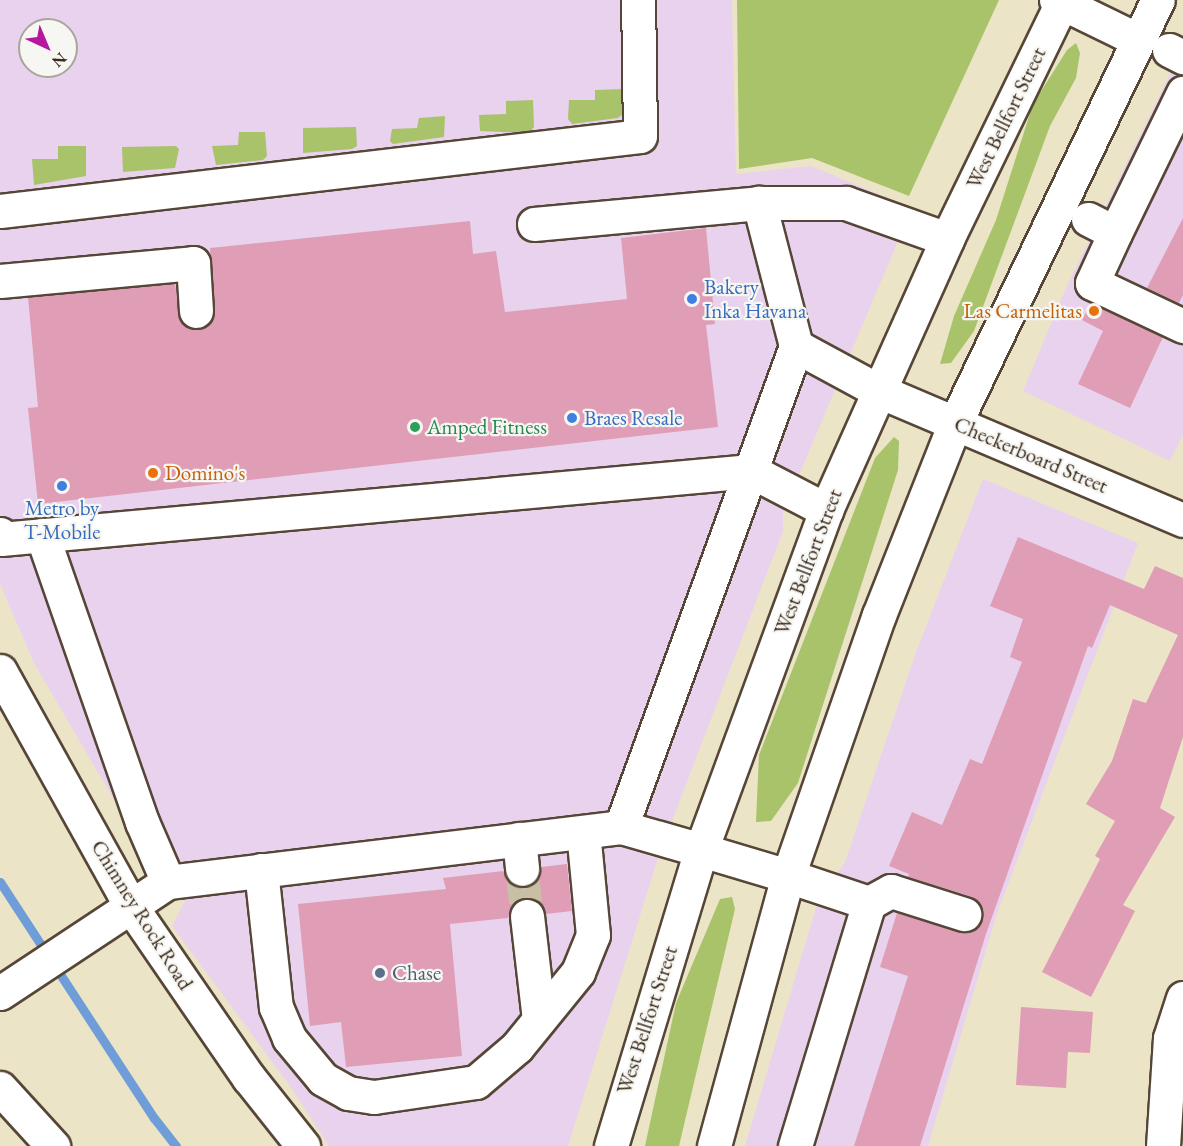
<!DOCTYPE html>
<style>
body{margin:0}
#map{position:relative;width:1183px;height:1146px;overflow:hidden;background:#ece4c7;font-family:"EB Garamond",serif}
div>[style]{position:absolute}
.built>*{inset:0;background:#e9d2ed}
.green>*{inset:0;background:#a8c36a}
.stream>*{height:9px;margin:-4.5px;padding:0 4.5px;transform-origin:4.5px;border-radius:4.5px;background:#6f9dd7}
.building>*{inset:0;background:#df9eb6}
.minor-tunnel>*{height:33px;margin-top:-16.5px;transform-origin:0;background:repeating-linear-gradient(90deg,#c9bfa5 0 33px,transparent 0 49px)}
.roads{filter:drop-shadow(2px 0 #564637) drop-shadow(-2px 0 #564637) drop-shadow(0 2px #564637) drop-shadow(0 -2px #564637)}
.minor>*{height:33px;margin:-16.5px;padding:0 16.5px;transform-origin:16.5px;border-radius:16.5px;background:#fff}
.major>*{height:33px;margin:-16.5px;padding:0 16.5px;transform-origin:16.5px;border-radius:16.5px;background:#fff}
.dots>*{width:16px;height:16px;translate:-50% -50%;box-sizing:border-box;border:3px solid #f6f6f2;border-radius:50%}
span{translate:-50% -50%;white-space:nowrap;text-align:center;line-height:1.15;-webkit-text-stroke:4.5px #f6f6f2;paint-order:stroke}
.street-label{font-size:21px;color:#3b2a1e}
.shop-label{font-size:21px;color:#366cbe}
.left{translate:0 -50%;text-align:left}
.food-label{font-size:21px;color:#c56008}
.right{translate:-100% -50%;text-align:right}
.leisure-label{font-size:21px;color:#27864d}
.service-label{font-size:21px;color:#4e5e75}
.north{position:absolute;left:18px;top:18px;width:60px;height:60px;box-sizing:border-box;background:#f6f6f2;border:2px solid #aba49d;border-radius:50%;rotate:136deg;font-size:16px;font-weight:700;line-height:24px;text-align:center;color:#3b2a1e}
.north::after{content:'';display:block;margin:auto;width:21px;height:27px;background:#b5179e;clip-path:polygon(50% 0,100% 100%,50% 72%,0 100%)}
</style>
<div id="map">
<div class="built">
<div style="clip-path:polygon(evenodd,0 0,732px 0,736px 174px,811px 166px,912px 208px,783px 513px,783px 531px,659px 855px,568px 1146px,329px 1146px,290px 1086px,172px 926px,186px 899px,148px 858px,34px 663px,0 584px,0 0,30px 30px,66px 30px,66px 66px,30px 66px,30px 30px)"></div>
<div style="clip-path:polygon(1183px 47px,1183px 435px,1170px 461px,1023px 391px,1066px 288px)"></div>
<div style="clip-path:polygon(983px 479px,1138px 543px,997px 913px,928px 1146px,745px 1146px,818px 901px,845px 862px,915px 655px)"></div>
</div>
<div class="green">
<div style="clip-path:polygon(737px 0,999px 0,909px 196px,812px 158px,739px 169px)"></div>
<div style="clip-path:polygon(1076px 43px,1080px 53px,1076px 78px,1050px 126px,974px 331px,951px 363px,940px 364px,954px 316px,996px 220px,1033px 104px,1067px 50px)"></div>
<div style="clip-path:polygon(624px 89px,623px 114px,618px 118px,572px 124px,568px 119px,569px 100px,595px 100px,595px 90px)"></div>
<div style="clip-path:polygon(533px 100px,534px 127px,529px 133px,480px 131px,479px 115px,506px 114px,506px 101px)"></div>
<div style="clip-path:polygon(445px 116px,444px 137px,393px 144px,390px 141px,392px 129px,417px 128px,419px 118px)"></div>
<div style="clip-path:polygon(356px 127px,357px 146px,352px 149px,303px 153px,303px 128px)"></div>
<div style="clip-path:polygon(239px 132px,265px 132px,267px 156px,263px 160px,216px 165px,212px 146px,238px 145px)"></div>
<div style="clip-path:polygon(58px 146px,86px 146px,86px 176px,34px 185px,32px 159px,58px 159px)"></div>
<div style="clip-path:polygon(176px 146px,179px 149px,175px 168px,123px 172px,122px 147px)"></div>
<div style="clip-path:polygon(894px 437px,899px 441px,898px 470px,798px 783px,771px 821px,756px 822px,759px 755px,875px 458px)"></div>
<div style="clip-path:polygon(732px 897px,735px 909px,679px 1146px,645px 1146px,676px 1003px,720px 899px)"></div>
</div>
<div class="stream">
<div style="left:0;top:882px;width:282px;rotate:56.9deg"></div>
<div style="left:154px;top:1118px;width:36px;rotate:52deg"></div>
</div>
<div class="building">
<div style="clip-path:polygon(1183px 218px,1183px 295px,1179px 303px,1147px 288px)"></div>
<div style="clip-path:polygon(470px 221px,473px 254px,496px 251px,505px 312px,627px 299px,621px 238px,706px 228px,715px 324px,706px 325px,718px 427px,38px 504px,28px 408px,38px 407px,28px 297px,175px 283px,180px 321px,198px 330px,212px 320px,215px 310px,210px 248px)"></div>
<div style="clip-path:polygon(1091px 303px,1163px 337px,1130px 408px,1078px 384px,1103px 331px,1082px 320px)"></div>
<div style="clip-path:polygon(1018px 537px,1144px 589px,1155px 566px,1183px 578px,1183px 737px,1160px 808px,1175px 817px,1123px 905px,1135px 911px,1091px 997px,1042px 972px,1100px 859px,1095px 856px,1115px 821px,1086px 804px,1112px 761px,1133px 699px,1146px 703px,1178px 635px,1110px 605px,1092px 648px,1088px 646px,986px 934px,920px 1146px,854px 1146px,908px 976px,880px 967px,897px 913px,959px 932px,976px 928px,982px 919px,978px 902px,970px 896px,908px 877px,909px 874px,889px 866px,912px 812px,942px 825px,970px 759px,982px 764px,1022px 662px,1010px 657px,1023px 619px,990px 606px)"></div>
<div style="clip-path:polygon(567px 864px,572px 911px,546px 914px,542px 904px,525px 897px,515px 901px,508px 918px,450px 924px,462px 1056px,346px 1067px,341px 1022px,310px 1026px,298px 904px,446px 889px,443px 878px,503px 871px,514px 886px,524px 888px,539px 877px,541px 867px)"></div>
<div style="clip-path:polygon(1021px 1007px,1093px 1012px,1090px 1053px,1068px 1052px,1066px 1088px,1016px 1085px)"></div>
</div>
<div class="minor-tunnel">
<div style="left:522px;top:869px;width:47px;rotate:83.9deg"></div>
</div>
<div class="roads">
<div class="minor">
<div style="left:1056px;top:0;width:89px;rotate:26deg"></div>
<div style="left:1169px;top:50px;width:16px;rotate:27deg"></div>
<div style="left:0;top:211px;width:644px;rotate:-6.68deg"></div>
<div style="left:640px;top:136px;width:136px;rotate:-90.8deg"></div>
<div style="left:1088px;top:219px;width:30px;rotate:27deg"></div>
<div style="left:1115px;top:233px;width:156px;rotate:-64.1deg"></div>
<div style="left:534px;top:224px;width:226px;rotate:-5.3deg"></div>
<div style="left:759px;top:203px;width:87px"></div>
<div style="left:846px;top:203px;width:107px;rotate:19.6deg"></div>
<div style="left:1115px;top:233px;width:55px;rotate:114.7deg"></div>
<div style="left:1092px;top:283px;width:101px;rotate:25.3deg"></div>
<div style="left:0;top:281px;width:194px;rotate:-5.3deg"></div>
<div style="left:193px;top:263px;width:48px;rotate:86.4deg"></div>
<div style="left:796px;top:346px;width:94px;rotate:28.5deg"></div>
<div style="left:879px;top:391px;width:330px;rotate:23deg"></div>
<div style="left:0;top:534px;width:5px;rotate:79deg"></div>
<div style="left:1px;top:539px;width:753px;rotate:-5.18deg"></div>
<div style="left:751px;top:471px;width:85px;rotate:27.5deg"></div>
<div style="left:42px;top:535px;width:304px;rotate:70.8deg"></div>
<div style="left:142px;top:822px;width:65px;rotate:66.6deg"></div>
<div style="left:621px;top:827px;width:512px;rotate:-70.01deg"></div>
<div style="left:796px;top:346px;width:148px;rotate:-104.5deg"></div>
<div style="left:519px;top:839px;width:30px;rotate:84deg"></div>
<div style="left:261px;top:870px;width:138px;rotate:83.8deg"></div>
<div style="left:276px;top:1007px;width:34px;rotate:67deg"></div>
<div style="left:289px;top:1038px;width:53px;rotate:50.3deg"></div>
<div style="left:323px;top:1079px;width:29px;rotate:29deg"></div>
<div style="left:348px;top:1093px;width:26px;rotate:9deg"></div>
<div style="left:374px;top:1097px;width:103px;rotate:-8.4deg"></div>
<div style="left:476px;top:1082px;width:54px;rotate:-40.5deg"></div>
<div style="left:517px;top:1047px;width:97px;rotate:-50.9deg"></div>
<div style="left:578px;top:972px;width:40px;rotate:-68deg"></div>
<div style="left:593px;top:935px;width:103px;rotate:-95.5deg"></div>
<div style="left:788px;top:876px;width:85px;rotate:18.4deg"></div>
<div style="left:869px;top:903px;width:25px;rotate:-29deg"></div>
<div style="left:891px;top:891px;width:77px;rotate:17.5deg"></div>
<div style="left:527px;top:916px;width:104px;rotate:83.4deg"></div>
<div style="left:0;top:993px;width:201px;rotate:-33.5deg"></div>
<div style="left:168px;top:882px;width:456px;rotate:-6.9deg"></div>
<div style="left:621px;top:827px;width:83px;rotate:16deg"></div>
<div style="left:795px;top:1146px;width:254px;rotate:-73.1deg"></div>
<div style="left:1163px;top:1146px;width:108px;rotate:-86.3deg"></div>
<div style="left:1170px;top:1038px;width:42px;rotate:-72deg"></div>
</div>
<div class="major">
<div style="left:0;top:671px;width:271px;rotate:60.9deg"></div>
<div style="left:132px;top:908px;width:206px;rotate:55.5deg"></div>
<div style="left:249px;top:1078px;width:87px;rotate:51.5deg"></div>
<div style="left:701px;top:850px;width:91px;rotate:16.6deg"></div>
<div style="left:0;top:1088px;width:79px;rotate:47.6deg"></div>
<div style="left:611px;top:1146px;width:309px;rotate:-73.1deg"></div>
<div style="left:701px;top:850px;width:362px;rotate:-69.8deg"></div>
<div style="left:826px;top:510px;width:297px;rotate:-65.9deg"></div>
<div style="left:947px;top:239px;width:266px;rotate:-64.1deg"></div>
<div style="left:714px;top:1146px;width:280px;rotate:-74.7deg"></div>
<div style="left:788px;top:876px;width:276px;rotate:-70.8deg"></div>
<div style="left:879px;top:615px;width:206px;rotate:-68.4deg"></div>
<div style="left:955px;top:423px;width:469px;rotate:-64.4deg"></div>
</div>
</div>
<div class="dots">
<div style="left:692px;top:299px;background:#3f7fe0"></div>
<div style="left:1094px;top:311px;background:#e8710a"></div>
<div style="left:572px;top:418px;background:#3f7fe0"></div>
<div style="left:415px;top:427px;background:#2e9e5b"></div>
<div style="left:153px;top:473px;background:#e8710a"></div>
<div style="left:62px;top:486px;background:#3f7fe0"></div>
<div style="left:380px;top:973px;background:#5c6f8a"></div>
</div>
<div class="street-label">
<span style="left:1006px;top:118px;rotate:-64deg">West Bellfort Street</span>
<span style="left:1031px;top:455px;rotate:23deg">Checkerboard Street</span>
<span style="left:808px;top:562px;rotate:-69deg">West Bellfort Street</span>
<span style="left:142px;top:915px;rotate:58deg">Chimney Rock Road</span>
<span style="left:647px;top:1020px;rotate:-72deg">West Bellfort Street</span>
</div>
<div class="shop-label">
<span class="left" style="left:704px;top:299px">Bakery<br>Inka Havana</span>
<span class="left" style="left:584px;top:418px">Braes Resale</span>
<span style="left:62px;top:520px">Metro by<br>T-Mobile</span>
</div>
<div class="food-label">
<span class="right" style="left:1082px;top:311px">Las Carmelitas</span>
<span class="left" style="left:165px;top:473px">Domino's</span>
</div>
<div class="leisure-label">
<span class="left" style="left:427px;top:427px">Amped Fitness</span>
</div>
<div class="service-label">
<span class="left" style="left:392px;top:973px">Chase</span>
</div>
<div class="north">N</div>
</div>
